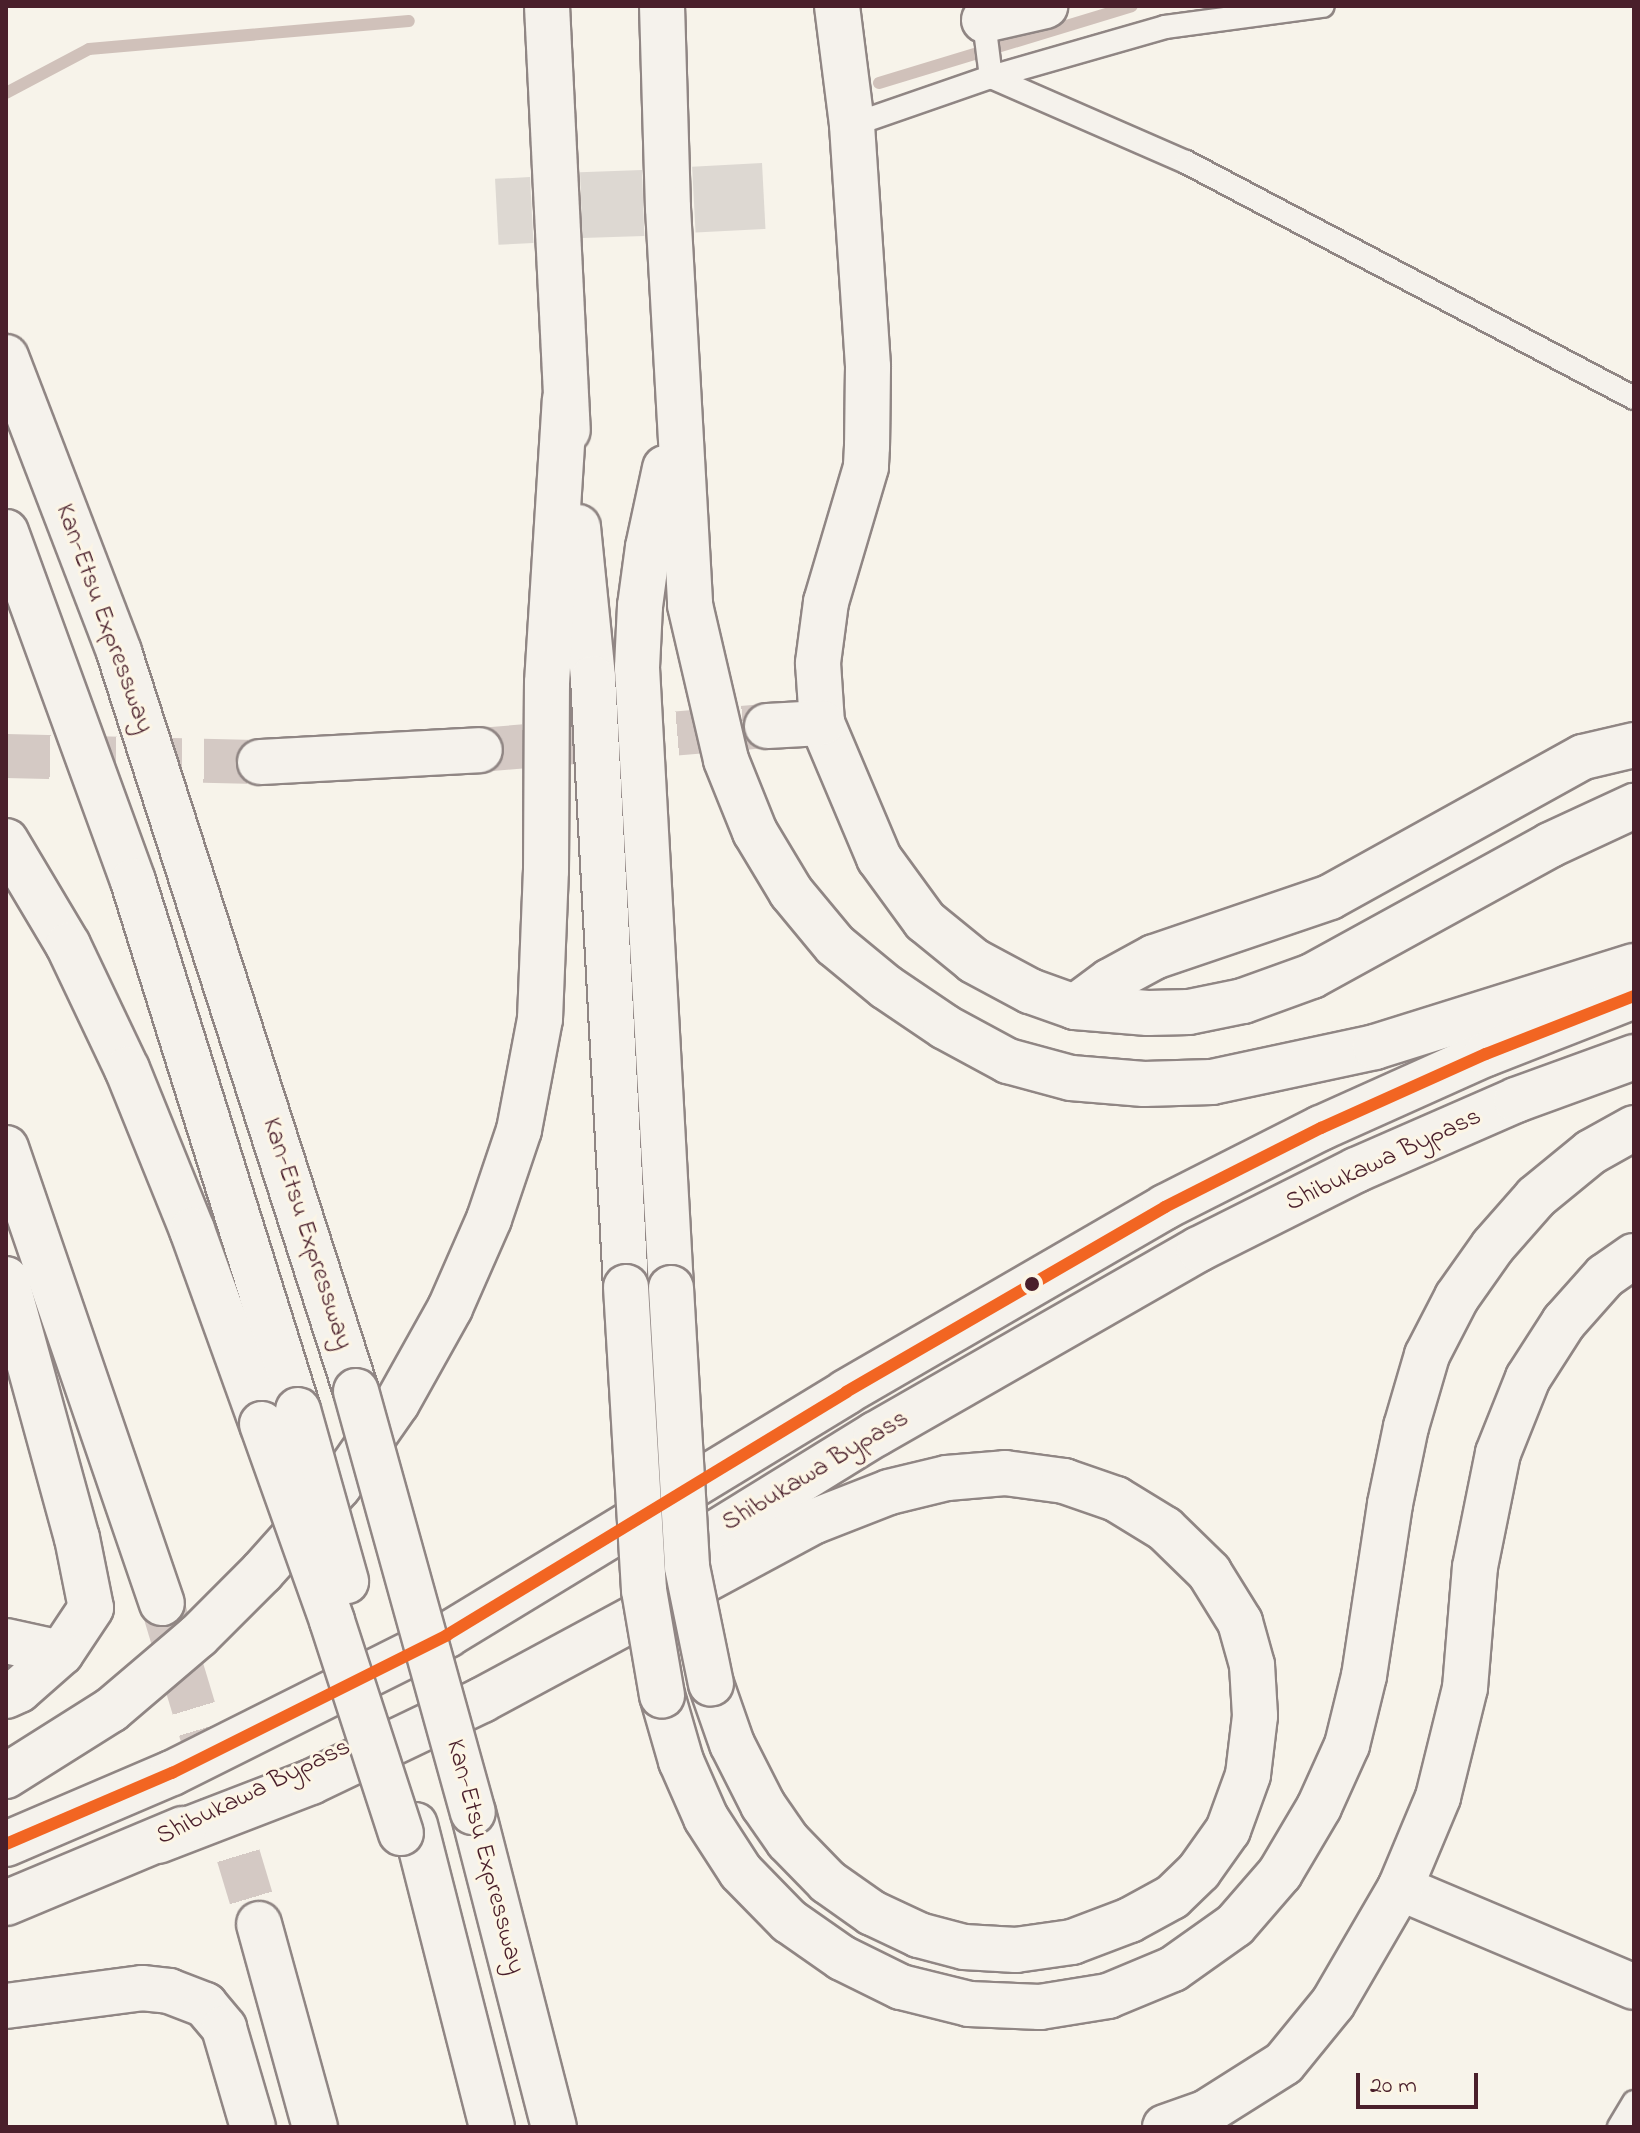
<!DOCTYPE html>
<style>
body{margin:0}
#map{position:relative;width:1640px;height:2133px;overflow:hidden;background:#f7f3ea;font-family:"Indie Flower",sans-serif}
div>[style]{position:absolute}
.stream>*{height:12px;margin:-6px;padding:0 6px;transform-origin:6px;border-radius:6px;background:#d0c1ba}
.building>*{inset:0;background:#ddd8d2;transform-origin:0 0}
.street-tunnel>*{height:44px;margin-top:-22px;transform-origin:0;background:repeating-linear-gradient(90deg,#d4c9c4 0 44px,transparent 0 66px)}
.roads{filter:drop-shadow(2px 0 #908684) drop-shadow(-2px 0 #908684) drop-shadow(0 2px #908684) drop-shadow(0 -2px #908684)}
.lane>*{height:22px;margin:-11px;padding:0 11px;transform-origin:11px;border-radius:11px;background:#f5f2ec}
.street>*{height:44px;margin:-22px;padding:0 22px;transform-origin:22px;border-radius:22px;background:#f5f2ec}
.secondary>*{height:44px;margin:-22px;padding:0 22px;transform-origin:22px;border-radius:22px;background:#f5f2ec}
.highway>*{height:44px;margin:-22px;padding:0 22px;transform-origin:22px;border-radius:22px;background:#f5f2ec}
.bridges{filter:drop-shadow(2px 0 #908684) drop-shadow(-2px 0 #908684) drop-shadow(0 2px #908684) drop-shadow(0 -2px #908684)}
.highway-bridge>*{height:44px;margin:-22px;padding:0 22px;transform-origin:22px;border-radius:22px;background:#f5f2ec}
.bus-1>*{height:12px;margin:-6px;padding:0 6px;transform-origin:6px;border-radius:6px;background:#f26522}
.dots>*{width:22px;height:22px;translate:-50% -50%;box-sizing:border-box;border:4px solid #fcf5e5;border-radius:50%}
span{translate:-50% -50%;white-space:nowrap;text-align:center;line-height:1.15;-webkit-text-stroke:6px #fcf5e5;paint-order:stroke}
.street-label{font-size:26px;color:#4a1f2b}
.frame{position:absolute;inset:0;border:8px solid #4a1f2b;pointer-events:none}
.scale{position:absolute;left:1356px;top:2073px;width:122px;height:36px;box-sizing:border-box;border:4px solid #4a1f2b;border-top:0;padding-left:10px;font-size:24px;line-height:28px;white-space:nowrap;color:#4a1f2b;-webkit-text-stroke:6px #fcf5e5;paint-order:stroke}
</style>
<div id="map">
<div class="stream">
<div style="left:879px;top:83px;width:264px;rotate:-16.9deg"></div>
<div style="left:6px;top:93px;width:94px;rotate:-27.9deg"></div>
<div style="left:89px;top:49px;width:321px;rotate:-5deg"></div>
</div>
<div class="building">
<div style="left:762px;top:163px;width:66px;height:70px;rotate:87deg"></div>
<div style="left:642px;top:170px;width:66px;height:62px;rotate:88deg"></div>
<div style="left:530px;top:177px;width:66px;height:35px;rotate:87deg"></div>
</div>
<div class="street-tunnel">
<div style="left:480px;top:750px;width:288px;rotate:-4.8deg"></div>
<div style="left:6px;top:756px;width:254px;rotate:1.4deg"></div>
<div style="left:162px;top:1603px;width:335px;rotate:73.2deg"></div>
</div>
<div class="roads">
<div class="lane">
<div style="left:983px;top:14px;width:64px;rotate:82.8deg"></div>
<div style="left:991px;top:77px;width:213px;rotate:23.6deg"></div>
<div style="left:1186px;top:162px;width:506px;rotate:27.78deg"></div>
<div style="left:852px;top:125px;width:147px;rotate:-19.1deg"></div>
<div style="left:991px;top:77px;width:181px;rotate:-16deg"></div>
<div style="left:1165px;top:27px;width:159px;rotate:-7.6deg"></div>
<div style="left:1619px;top:2127px;width:29px;rotate:-59deg"></div>
</div>
<div class="street">
<div style="left:837px;top:6px;width:120px;rotate:82.8deg"></div>
<div style="left:852px;top:125px;width:243px;rotate:86.2deg"></div>
<div style="left:868px;top:367px;width:79px;rotate:90.7deg"></div>
<div style="left:867px;top:446px;width:21px;rotate:93deg"></div>
<div style="left:866px;top:467px;width:141px;rotate:106.5deg"></div>
<div style="left:826px;top:602px;width:62px;rotate:97.5deg"></div>
<div style="left:818px;top:663px;width:60px;rotate:86.2deg"></div>
<div style="left:822px;top:723px;width:147px;rotate:67.1deg"></div>
<div style="left:879px;top:858px;width:78px;rotate:53.9deg"></div>
<div style="left:925px;top:921px;width:63px;rotate:39.2deg"></div>
<div style="left:974px;top:961px;width:64px;rotate:28.2deg"></div>
<div style="left:1030px;top:991px;width:48px;rotate:19.6deg"></div>
<div style="left:1075px;top:1007px;width:73px;rotate:4.7deg"></div>
<div style="left:1148px;top:1013px;width:41px;rotate:-1.4deg"></div>
<div style="left:1189px;top:1012px;width:55px;rotate:-11.5deg"></div>
<div style="left:984px;top:20px;width:63px;rotate:-12.9deg"></div>
<div style="left:767px;top:726px;width:55px;rotate:-3.1deg"></div>
<div style="left:260px;top:762px;width:220px;rotate:-3.1deg"></div>
<div style="left:1075px;top:1007px;width:44px;rotate:-36.6deg"></div>
<div style="left:1110px;top:981px;width:50px;rotate:-28.6deg"></div>
<div style="left:1154px;top:957px;width:186px;rotate:-18.8deg"></div>
<div style="left:1330px;top:897px;width:289px;rotate:-29deg"></div>
<div style="left:1583px;top:757px;width:52px;rotate:-13.2deg"></div>
<div style="left:6px;top:1148px;width:481px;rotate:71.1deg"></div>
<div style="left:6px;top:1279px;width:269px;rotate:74.7deg"></div>
<div style="left:77px;top:1538px;width:71px;rotate:78.7deg"></div>
<div style="left:91px;top:1608px;width:54px;rotate:123.7deg"></div>
<div style="left:61px;top:1653px;width:56px;rotate:138.6deg"></div>
<div style="left:19px;top:1690px;width:14px;rotate:155deg"></div>
<div style="left:6px;top:1641px;width:56px;rotate:12.3deg"></div>
<div style="left:1400px;top:1888px;width:254px;rotate:22.9deg"></div>
<div style="left:259px;top:1924px;width:211px;rotate:74.6deg"></div>
<div style="left:6px;top:2006px;width:137px;rotate:-7.5deg"></div>
<div style="left:142px;top:1988px;width:27px;rotate:6deg"></div>
<div style="left:169px;top:1991px;width:39px;rotate:21deg"></div>
<div style="left:205px;top:2005px;width:30px;rotate:50deg"></div>
<div style="left:224px;top:2028px;width:103px;rotate:73.7deg"></div>
</div>
<div class="secondary">
<div style="left:1243px;top:1001px;width:73px;rotate:-19.9deg"></div>
<div style="left:1312px;top:976px;width:272px;rotate:-28.8deg"></div>
<div style="left:1550px;top:845px;width:93px;rotate:-24.9deg"></div>
<div style="left:1165px;top:2127px;width:42px;rotate:-19.3deg"></div>
<div style="left:1205px;top:2113px;width:93px;rotate:-32.3deg"></div>
<div style="left:1284px;top:2063px;width:77px;rotate:-50.8deg"></div>
<div style="left:1333px;top:2003px;width:133px;rotate:-59.8deg"></div>
<div style="left:1400px;top:1888px;width:99px;rotate:-67.3deg"></div>
<div style="left:1438px;top:1797px;width:112px;rotate:-76.1deg"></div>
<div style="left:1465px;top:1688px;width:121px;rotate:-85.3deg"></div>
<div style="left:1475px;top:1567px;width:116px;rotate:-78.6deg"></div>
<div style="left:1498px;top:1453px;width:81px;rotate:-68.2deg"></div>
<div style="left:1528px;top:1378px;width:67px;rotate:-57.3deg"></div>
<div style="left:1564px;top:1322px;width:62px;rotate:-48.3deg"></div>
<div style="left:1605px;top:1276px;width:35px;rotate:-35deg"></div>
</div>
<div class="highway">
<div style="left:547px;top:6px;width:425px;rotate:87.2deg"></div>
<div style="left:662px;top:6px;width:202px;rotate:88.3deg"></div>
<div style="left:668px;top:208px;width:398px;rotate:86.8deg"></div>
<div style="left:690px;top:605px;width:159px;rotate:76.9deg"></div>
<div style="left:726px;top:760px;width:78px;rotate:68.1deg"></div>
<div style="left:755px;top:832px;width:70px;rotate:59deg"></div>
<div style="left:791px;top:892px;width:69px;rotate:50.3deg"></div>
<div style="left:835px;top:945px;width:66px;rotate:39.5deg"></div>
<div style="left:886px;top:987px;width:71px;rotate:34.1deg"></div>
<div style="left:945px;top:1027px;width:72px;rotate:28.4deg"></div>
<div style="left:1008px;top:1061px;width:65px;rotate:15.1deg"></div>
<div style="left:1071px;top:1078px;width:73px;rotate:4.7deg"></div>
<div style="left:1144px;top:1084px;width:68px;rotate:-1.7deg"></div>
<div style="left:1212px;top:1082px;width:167px;rotate:-12.1deg"></div>
<div style="left:1375px;top:1047px;width:271px;rotate:-17.4deg"></div>
<div style="left:6px;top:357px;width:316px;rotate:69deg"></div>
<div style="left:119px;top:652px;width:776px;rotate:72.22deg"></div>
<div style="left:665px;top:468px;width:81px;rotate:102.1deg"></div>
<div style="left:648px;top:547px;width:60px;rotate:97.7deg"></div>
<div style="left:640px;top:606px;width:62px;rotate:92.8deg"></div>
<div style="left:637px;top:668px;width:621px;rotate:86.86deg"></div>
<div style="left:578px;top:527px;width:152px;rotate:84.3deg"></div>
<div style="left:593px;top:678px;width:610px;rotate:86.9deg"></div>
<div style="left:6px;top:532px;width:371px;rotate:70deg"></div>
<div style="left:133px;top:881px;width:554px;rotate:72.68deg"></div>
<div style="left:6px;top:841px;width:121px;rotate:59.2deg"></div>
<div style="left:68px;top:945px;width:137px;rotate:64.6deg"></div>
<div style="left:127px;top:1069px;width:174px;rotate:68deg"></div>
<div style="left:192px;top:1230px;width:206px;rotate:70.2deg"></div>
<div style="left:657px;top:1569px;width:257px;rotate:-31.7deg"></div>
<div style="left:876px;top:1434px;width:372px;rotate:-29.8deg"></div>
<div style="left:1199px;top:1249px;width:176px;rotate:-26.7deg"></div>
<div style="left:1356px;top:1170px;width:175px;rotate:-23.6deg"></div>
<div style="left:1516px;top:1100px;width:126px;rotate:-20deg"></div>
<div style="left:662px;top:1695px;width:69px;rotate:73.9deg"></div>
<div style="left:681px;top:1761px;width:62px;rotate:66.3deg"></div>
<div style="left:706px;top:1818px;width:64px;rotate:57.1deg"></div>
<div style="left:741px;top:1872px;width:69px;rotate:45.6deg"></div>
<div style="left:789px;top:1921px;width:65px;rotate:34.9deg"></div>
<div style="left:842px;top:1958px;width:66px;rotate:26.2deg"></div>
<div style="left:901px;top:1987px;width:70px;rotate:14deg"></div>
<div style="left:969px;top:2004px;width:71px;rotate:2.4deg"></div>
<div style="left:1040px;top:2007px;width:69px;rotate:-9.2deg"></div>
<div style="left:1108px;top:1996px;width:70px;rotate:-22.6deg"></div>
<div style="left:1173px;top:1969px;width:76px;rotate:-35.4deg"></div>
<div style="left:1235px;top:1925px;width:69px;rotate:-49.1deg"></div>
<div style="left:1280px;top:1873px;width:77px;rotate:-59.4deg"></div>
<div style="left:1319px;top:1807px;width:68px;rotate:-65.7deg"></div>
<div style="left:1347px;top:1745px;width:71px;rotate:-76.2deg"></div>
<div style="left:1364px;top:1676px;width:174px;rotate:-81.4deg"></div>
<div style="left:1390px;top:1504px;width:79px;rotate:-78.3deg"></div>
<div style="left:1406px;top:1427px;width:75px;rotate:-73.7deg"></div>
<div style="left:1427px;top:1355px;width:65px;rotate:-62.7deg"></div>
<div style="left:1457px;top:1297px;width:62px;rotate:-54.8deg"></div>
<div style="left:1493px;top:1246px;width:65px;rotate:-48.7deg"></div>
<div style="left:1536px;top:1197px;width:71px;rotate:-39.3deg"></div>
<div style="left:1591px;top:1152px;width:49px;rotate:-29.2deg"></div>
<div style="left:6px;top:1776px;width:124px;rotate:-32.2deg"></div>
<div style="left:111px;top:1710px;width:114px;rotate:-40.4deg"></div>
<div style="left:198px;top:1636px;width:91px;rotate:-45deg"></div>
<div style="left:262px;top:1572px;width:115px;rotate:-48.2deg"></div>
<div style="left:339px;top:1486px;width:101px;rotate:-55.1deg"></div>
<div style="left:397px;top:1403px;width:109px;rotate:-60.8deg"></div>
<div style="left:450px;top:1308px;width:97px;rotate:-66.3deg"></div>
<div style="left:489px;top:1219px;width:94px;rotate:-71.4deg"></div>
<div style="left:519px;top:1130px;width:113px;rotate:-79.3deg"></div>
<div style="left:540px;top:1019px;width:148px;rotate:-87.7deg"></div>
<div style="left:546px;top:871px;width:188px;rotate:-89.7deg"></div>
<div style="left:547px;top:683px;width:284px;rotate:-86.4deg"></div>
<div style="left:473px;top:1812px;width:325px;rotate:75.6deg"></div>
<div style="left:415px;top:1825px;width:312px;rotate:75.7deg"></div>
<div style="left:158px;top:1841px;width:164px;rotate:-21.1deg"></div>
<div style="left:311px;top:1782px;width:190px;rotate:-25.6deg"></div>
<div style="left:482px;top:1700px;width:378px;rotate:-28.3deg"></div>
<div style="left:815px;top:1521px;width:79px;rotate:-21.4deg"></div>
<div style="left:889px;top:1492px;width:60px;rotate:-13.6deg"></div>
<div style="left:947px;top:1478px;width:58px;rotate:-4.9deg"></div>
<div style="left:1005px;top:1473px;width:60px;rotate:7.7deg"></div>
<div style="left:1064px;top:1481px;width:55px;rotate:19.1deg"></div>
<div style="left:1116px;top:1499px;width:57px;rotate:31.5deg"></div>
<div style="left:1165px;top:1529px;width:62px;rotate:44.3deg"></div>
<div style="left:1209px;top:1572px;width:59px;rotate:58.2deg"></div>
<div style="left:1240px;top:1622px;width:45px;rotate:74.4deg"></div>
<div style="left:1252px;top:1665px;width:51px;rotate:86.6deg"></div>
<div style="left:1255px;top:1716px;width:59px;rotate:96.8deg"></div>
<div style="left:1248px;top:1775px;width:59px;rotate:110deg"></div>
<div style="left:1228px;top:1830px;width:50px;rotate:125.3deg"></div>
<div style="left:1199px;top:1871px;width:37px;rotate:136deg"></div>
<div style="left:1172px;top:1897px;width:48px;rotate:151.3deg"></div>
<div style="left:1130px;top:1920px;width:62px;rotate:159.2deg"></div>
<div style="left:1072px;top:1942px;width:57px;rotate:171.9deg"></div>
<div style="left:1016px;top:1950px;width:52px;rotate:-176.7deg"></div>
<div style="left:964px;top:1947px;width:47px;rotate:-165.1deg"></div>
<div style="left:919px;top:1935px;width:52px;rotate:-154.9deg"></div>
<div style="left:872px;top:1913px;width:54px;rotate:-144.8deg"></div>
<div style="left:828px;top:1882px;width:57px;rotate:-134.3deg"></div>
<div style="left:788px;top:1841px;width:44px;rotate:-124.8deg"></div>
<div style="left:763px;top:1805px;width:68px;rotate:-116.9deg"></div>
<div style="left:732px;top:1744px;width:64px;rotate:-109.3deg"></div>
<div style="left:6px;top:1844px;width:181px;rotate:-23.2deg"></div>
<div style="left:172px;top:1773px;width:308px;rotate:-26.6deg"></div>
<div style="left:447px;top:1635px;width:467px;rotate:-31.3deg"></div>
<div style="left:846px;top:1392px;width:369px;rotate:-30.1deg"></div>
<div style="left:1165px;top:1207px;width:175px;rotate:-26.9deg"></div>
<div style="left:1321px;top:1128px;width:181px;rotate:-24.2deg"></div>
<div style="left:1486px;top:1054px;width:159px;rotate:-21.4deg"></div>
<div style="left:6px;top:1903px;width:192px;rotate:-22.7deg"></div>
</div>
</div>
<div class="bridges">
<div class="highway-bridge">
<div style="left:626px;top:1287px;width:304px;rotate:86.6deg"></div>
<div style="left:644px;top:1590px;width:107px;rotate:80.3deg"></div>
<div style="left:671px;top:1288px;width:279px;rotate:86.7deg"></div>
<div style="left:687px;top:1567px;width:119px;rotate:78.4deg"></div>
<div style="left:356px;top:1391px;width:437px;rotate:74.5deg"></div>
<div style="left:298px;top:1410px;width:178px;rotate:74.3deg"></div>
<div style="left:262px;top:1424px;width:209px;rotate:70.4deg"></div>
<div style="left:332px;top:1621px;width:223px;rotate:72deg"></div>
</div>
</div>
<div class="bus-1">
<div style="left:6px;top:1844px;width:181px;rotate:-23.2deg"></div>
<div style="left:172px;top:1773px;width:308px;rotate:-26.6deg"></div>
<div style="left:447px;top:1635px;width:467px;rotate:-31.3deg"></div>
<div style="left:846px;top:1392px;width:369px;rotate:-30.1deg"></div>
<div style="left:1165px;top:1207px;width:175px;rotate:-26.9deg"></div>
<div style="left:1321px;top:1128px;width:181px;rotate:-24.2deg"></div>
<div style="left:1486px;top:1054px;width:159px;rotate:-21.4deg"></div>
</div>
<div class="dots">
<div style="left:1032px;top:1284px;background:#4a1f2b"></div>
</div>
<div class="street-label">
<span style="left:103px;top:619px;rotate:70deg">Kan-Etsu Expressway</span>
<span style="left:1384px;top:1161px;rotate:-25deg">Shibukawa Bypass</span>
<span style="left:306px;top:1234px;rotate:72deg">Kan-Etsu Expressway</span>
<span style="left:816px;top:1472px;rotate:-31deg">Shibukawa Bypass</span>
<span style="left:254px;top:1793px;rotate:-26deg">Shibukawa Bypass</span>
<span style="left:484px;top:1857px;rotate:75deg">Kan-Etsu Expressway</span>
</div>
<div class="frame"></div>
<div class="scale">20 m</div>
</div>
